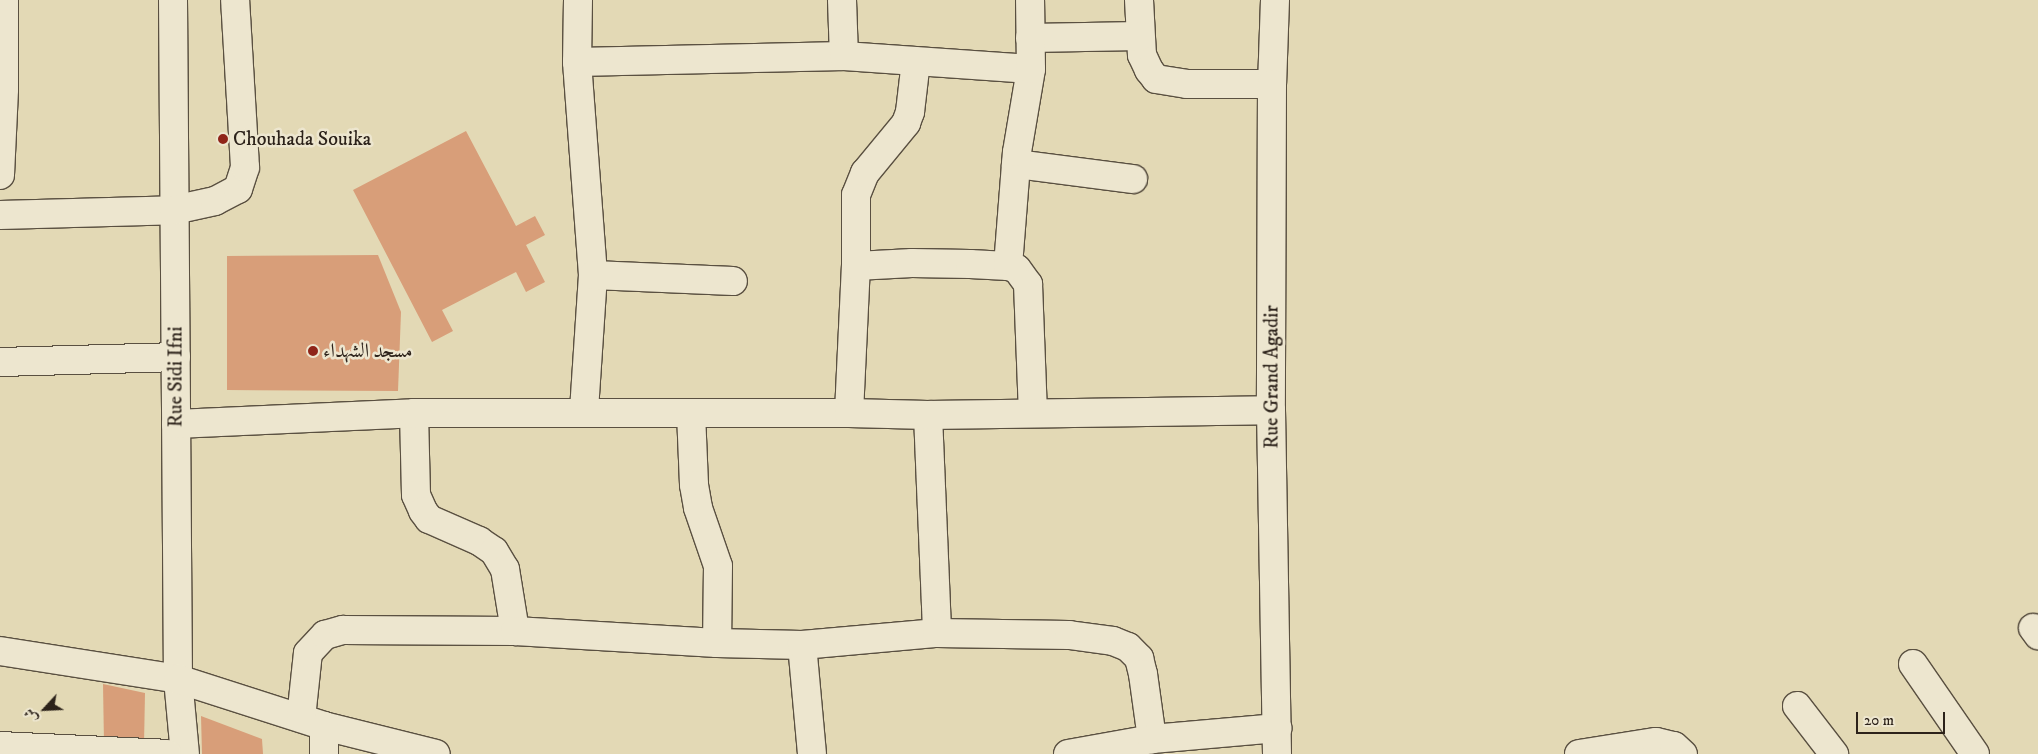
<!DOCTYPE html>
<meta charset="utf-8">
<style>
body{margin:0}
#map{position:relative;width:2038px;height:754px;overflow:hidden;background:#e3d9b5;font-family:"IM FELL DW Pica",Amiri,serif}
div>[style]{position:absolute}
.building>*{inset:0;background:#d89e79}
.roads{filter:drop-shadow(1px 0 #5a5041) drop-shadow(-1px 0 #5a5041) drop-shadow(0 1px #5a5041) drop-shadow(0 -1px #5a5041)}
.minor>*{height:28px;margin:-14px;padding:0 14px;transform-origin:14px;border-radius:14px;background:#ede6cf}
.dots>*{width:14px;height:14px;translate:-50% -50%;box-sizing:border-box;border:2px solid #ede6cf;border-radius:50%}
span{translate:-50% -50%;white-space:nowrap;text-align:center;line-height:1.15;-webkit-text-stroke:5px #ede6cf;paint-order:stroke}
.poi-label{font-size:20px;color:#2c221a}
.left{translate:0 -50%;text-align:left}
.street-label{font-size:20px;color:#2c221a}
.north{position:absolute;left:20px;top:684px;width:50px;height:50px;-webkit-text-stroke:4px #ede6cf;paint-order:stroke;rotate:245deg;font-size:14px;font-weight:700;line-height:20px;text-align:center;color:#2c221a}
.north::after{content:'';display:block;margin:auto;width:18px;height:22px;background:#2c221a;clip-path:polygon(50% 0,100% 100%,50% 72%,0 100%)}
.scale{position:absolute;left:1856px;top:712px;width:89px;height:22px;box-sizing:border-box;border:2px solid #2c221a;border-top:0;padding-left:6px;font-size:15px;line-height:18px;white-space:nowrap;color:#2c221a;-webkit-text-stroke:4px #ede6cf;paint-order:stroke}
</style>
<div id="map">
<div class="building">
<div style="clip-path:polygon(466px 131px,516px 226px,535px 216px,545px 235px,526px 245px,545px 282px,526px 292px,516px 272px,442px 310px,453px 331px,432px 342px,353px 190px)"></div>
<div style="clip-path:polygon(378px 255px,401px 312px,398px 391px,227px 390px,227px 256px)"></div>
<div style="clip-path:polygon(103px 684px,145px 693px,144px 744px,104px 744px)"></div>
<div style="clip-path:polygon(201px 716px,262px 739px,263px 754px,202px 754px)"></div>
</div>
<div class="roads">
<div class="minor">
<div style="left:173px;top:0;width:679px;rotate:89.58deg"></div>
<div style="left:178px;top:679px;width:75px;rotate:84.7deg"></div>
<div style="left:578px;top:0;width:62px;rotate:90.9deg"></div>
<div style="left:577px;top:62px;width:214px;rotate:85.7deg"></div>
<div style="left:593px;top:275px;width:137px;rotate:93.8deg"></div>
<div style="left:842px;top:0;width:56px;rotate:88deg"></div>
<div style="left:1139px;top:0;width:55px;rotate:86.9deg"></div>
<div style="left:1142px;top:55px;width:17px;rotate:65deg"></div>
<div style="left:1149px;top:70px;width:11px;rotate:52deg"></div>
<div style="left:1156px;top:79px;width:31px;rotate:9deg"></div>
<div style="left:1187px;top:84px;width:85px"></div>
<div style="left:1275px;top:0;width:84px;rotate:92deg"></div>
<div style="left:1272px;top:84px;width:326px;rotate:90.2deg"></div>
<div style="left:1271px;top:410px;width:344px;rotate:89deg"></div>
<div style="left:1030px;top:38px;width:110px;rotate:-1deg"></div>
<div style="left:577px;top:62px;width:267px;rotate:-1.3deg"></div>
<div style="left:844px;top:56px;width:187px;rotate:4deg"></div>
<div style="left:1016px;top:164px;width:118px;rotate:7.3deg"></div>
<div style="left:0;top:175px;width:86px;rotate:-87.3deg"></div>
<div style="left:4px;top:89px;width:89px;rotate:-90deg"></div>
<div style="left:0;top:215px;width:174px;rotate:-1.6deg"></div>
<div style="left:174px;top:210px;width:42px;rotate:-12.4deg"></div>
<div style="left:215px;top:201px;width:26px;rotate:-28deg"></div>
<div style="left:238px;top:189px;width:23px;rotate:-72deg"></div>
<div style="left:245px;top:167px;width:167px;rotate:-93.4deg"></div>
<div style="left:856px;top:266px;width:56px;rotate:-3.1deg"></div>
<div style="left:912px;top:263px;width:58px;rotate:1deg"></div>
<div style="left:970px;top:264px;width:38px;rotate:3deg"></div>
<div style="left:1008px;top:266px;width:9px;rotate:18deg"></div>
<div style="left:1017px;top:269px;width:19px;rotate:54deg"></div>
<div style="left:1028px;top:284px;width:128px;rotate:87.8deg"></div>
<div style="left:1008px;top:266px;width:114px;rotate:-85.5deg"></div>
<div style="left:1017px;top:152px;width:84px;rotate:-80.4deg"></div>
<div style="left:1031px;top:69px;width:69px;rotate:-90.8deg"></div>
<div style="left:593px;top:275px;width:140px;rotate:2.5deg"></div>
<div style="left:0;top:362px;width:176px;rotate:-1.6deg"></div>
<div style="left:414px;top:413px;width:82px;rotate:88.6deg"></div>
<div style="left:416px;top:495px;width:17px;rotate:66deg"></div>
<div style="left:423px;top:511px;width:10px;rotate:53deg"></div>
<div style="left:429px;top:519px;width:55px;rotate:23.7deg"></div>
<div style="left:479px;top:541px;width:18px;rotate:34deg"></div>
<div style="left:494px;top:551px;width:21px;rotate:59deg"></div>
<div style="left:505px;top:569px;width:63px;rotate:80.8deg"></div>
<div style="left:691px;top:413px;width:72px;rotate:87.6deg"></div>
<div style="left:694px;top:485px;width:23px;rotate:80deg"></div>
<div style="left:698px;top:508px;width:61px;rotate:71deg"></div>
<div style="left:718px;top:566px;width:77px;rotate:90.7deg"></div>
<div style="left:849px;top:413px;width:147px;rotate:-87.3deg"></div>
<div style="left:856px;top:266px;width:71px;rotate:-90deg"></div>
<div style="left:856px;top:195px;width:24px;rotate:-68deg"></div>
<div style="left:865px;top:173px;width:65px;rotate:-50.6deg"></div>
<div style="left:906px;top:123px;width:12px;rotate:-70deg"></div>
<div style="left:910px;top:112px;width:51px;rotate:-83.3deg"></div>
<div style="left:928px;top:415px;width:218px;rotate:87.6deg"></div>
<div style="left:176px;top:424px;width:238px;rotate:-2.6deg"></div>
<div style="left:414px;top:413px;width:435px"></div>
<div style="left:849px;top:413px;width:79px;rotate:1.5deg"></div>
<div style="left:928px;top:415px;width:343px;rotate:-0.8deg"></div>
<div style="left:2033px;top:628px;width:9px;rotate:54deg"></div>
<div style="left:0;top:651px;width:180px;rotate:8.9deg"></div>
<div style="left:178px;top:679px;width:153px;rotate:17.8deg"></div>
<div style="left:324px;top:726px;width:115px;rotate:14deg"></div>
<div style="left:1913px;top:664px;width:109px;rotate:55.4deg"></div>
<div style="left:1797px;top:706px;width:61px;rotate:52.4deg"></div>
<div style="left:301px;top:718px;width:65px;rotate:-83.9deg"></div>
<div style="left:308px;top:653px;width:25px;rotate:-47deg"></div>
<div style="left:325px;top:635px;width:19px;rotate:-16deg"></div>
<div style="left:343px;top:630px;width:172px;rotate:0.3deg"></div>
<div style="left:515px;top:631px;width:202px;rotate:3.4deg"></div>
<div style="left:717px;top:643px;width:85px;rotate:1.3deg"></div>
<div style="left:0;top:746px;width:167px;rotate:2.7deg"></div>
<div style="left:324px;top:754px;width:28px;rotate:-90deg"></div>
<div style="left:812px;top:754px;width:109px;rotate:-95.2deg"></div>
<div style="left:802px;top:645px;width:136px;rotate:-5.1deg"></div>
<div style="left:937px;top:633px;width:132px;rotate:0.9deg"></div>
<div style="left:1069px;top:635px;width:44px;rotate:7.8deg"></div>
<div style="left:1113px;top:641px;width:16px;rotate:22deg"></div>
<div style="left:1128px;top:647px;width:16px;rotate:45deg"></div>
<div style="left:1139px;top:658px;width:16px;rotate:76deg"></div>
<div style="left:1143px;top:674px;width:66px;rotate:82.1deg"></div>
<div style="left:1068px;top:754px;width:85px;rotate:-10.1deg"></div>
<div style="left:1152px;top:739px;width:126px;rotate:-5deg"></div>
<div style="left:1579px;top:754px;width:78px;rotate:-8.9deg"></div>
<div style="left:1656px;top:742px;width:18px;rotate:13deg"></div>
<div style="left:1674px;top:746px;width:12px;rotate:42deg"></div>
</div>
</div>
<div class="dots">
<div style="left:223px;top:139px;background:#8f2418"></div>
<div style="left:313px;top:351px;background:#8f2418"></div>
</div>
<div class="poi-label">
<span class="left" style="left:233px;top:139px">Chouhada Souika</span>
<span class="left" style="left:323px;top:351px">مسجد الشهداء</span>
</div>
<div class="street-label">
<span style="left:176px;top:377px;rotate:-90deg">Rue Sidi Ifni</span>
<span style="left:1272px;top:377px;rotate:-90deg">Rue Grand Agadir</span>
</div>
<div class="north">ش</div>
<div class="scale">20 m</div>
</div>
